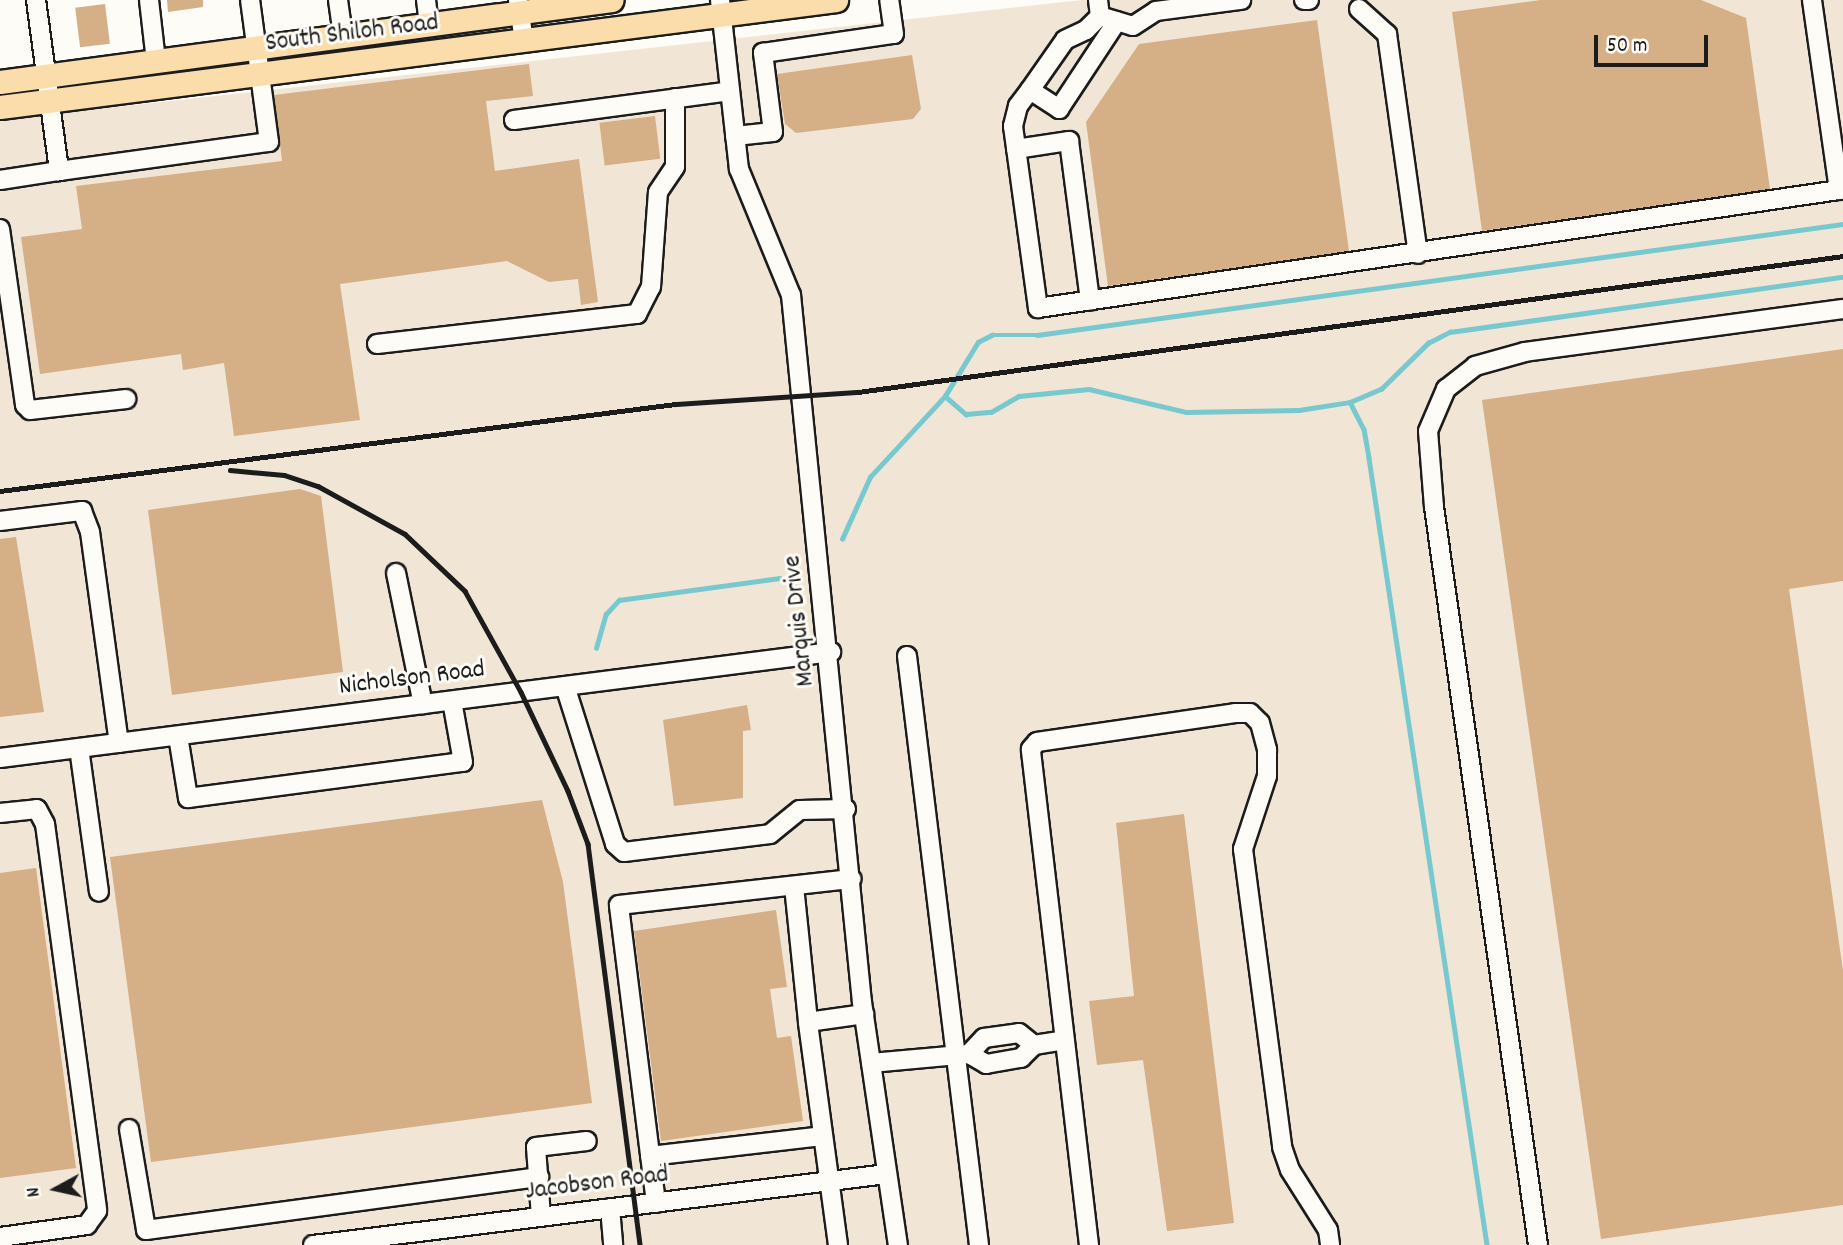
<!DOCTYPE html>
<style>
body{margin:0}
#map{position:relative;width:1843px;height:1245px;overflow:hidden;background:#fdfcf7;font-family:Dekko,sans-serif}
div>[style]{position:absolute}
.built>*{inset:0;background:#f1e5d5}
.stream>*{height:4.5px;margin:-2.25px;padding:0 2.25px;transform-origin:2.25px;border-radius:2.25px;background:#77c9cf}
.building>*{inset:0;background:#d5af86;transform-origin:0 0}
.roads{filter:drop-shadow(2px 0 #1c1c1c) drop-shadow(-2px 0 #1c1c1c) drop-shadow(0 2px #1c1c1c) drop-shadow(0 -2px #1c1c1c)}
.minor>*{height:18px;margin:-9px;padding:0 9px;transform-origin:9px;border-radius:9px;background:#fdfcf7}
.major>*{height:23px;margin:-11.5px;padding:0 11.5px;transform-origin:11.5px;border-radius:11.5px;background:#faddab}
.rail>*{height:4.5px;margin:-2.25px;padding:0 2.25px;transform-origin:2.25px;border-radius:2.25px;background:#1c1c1c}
span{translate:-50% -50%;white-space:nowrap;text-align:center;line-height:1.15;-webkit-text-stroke:6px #fdfcf7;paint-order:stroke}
.street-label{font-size:26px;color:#1c1c1c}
.north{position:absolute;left:21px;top:1154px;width:70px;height:70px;-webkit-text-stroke:5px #fdfcf7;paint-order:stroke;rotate:262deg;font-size:19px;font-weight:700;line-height:28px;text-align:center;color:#1c1c1c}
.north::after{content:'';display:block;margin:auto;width:24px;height:32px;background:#1c1c1c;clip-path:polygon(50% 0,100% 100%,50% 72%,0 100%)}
.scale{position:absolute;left:1594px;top:35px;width:114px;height:32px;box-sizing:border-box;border:4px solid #1c1c1c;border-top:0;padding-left:9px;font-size:21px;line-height:24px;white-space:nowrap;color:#1c1c1c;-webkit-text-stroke:5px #fdfcf7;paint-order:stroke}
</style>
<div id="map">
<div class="built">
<div style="clip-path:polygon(1082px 0,1843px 0,1843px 1245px,0 1245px,0 120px)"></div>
</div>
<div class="stream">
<div style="left:945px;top:396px;width:28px;rotate:41deg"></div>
<div style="left:966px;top:414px;width:25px;rotate:-5deg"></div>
<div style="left:991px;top:412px;width:32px;rotate:-30deg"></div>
<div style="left:1019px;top:396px;width:70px;rotate:-5.7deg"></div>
<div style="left:1089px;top:389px;width:100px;rotate:13.3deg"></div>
<div style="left:1186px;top:412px;width:113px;rotate:-1deg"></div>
<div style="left:1299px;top:410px;width:52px;rotate:-8.9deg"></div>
<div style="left:1350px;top:402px;width:34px;rotate:-23deg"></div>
<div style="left:1381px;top:389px;width:66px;rotate:-44.4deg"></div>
<div style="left:1428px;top:343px;width:25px;rotate:-27deg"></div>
<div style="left:1450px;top:332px;width:397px;rotate:-8deg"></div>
<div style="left:1350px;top:402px;width:30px;rotate:63deg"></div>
<div style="left:1364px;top:429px;width:29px;rotate:80deg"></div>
<div style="left:1369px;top:458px;width:796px;rotate:81.47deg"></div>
<div style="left:842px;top:539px;width:68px;rotate:-65.7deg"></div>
<div style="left:870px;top:477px;width:110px;rotate:-47.2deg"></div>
<div style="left:945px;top:396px;width:63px;rotate:-58.6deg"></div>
<div style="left:978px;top:342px;width:16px;rotate:-27deg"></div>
<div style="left:992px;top:335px;width:45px"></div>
<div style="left:1037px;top:335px;width:814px;rotate:-7.84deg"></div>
<div style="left:596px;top:648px;width:35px;rotate:-74deg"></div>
<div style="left:606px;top:614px;width:19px;rotate:-47deg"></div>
<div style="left:619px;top:600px;width:162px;rotate:-7.8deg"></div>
</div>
<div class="building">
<div style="clip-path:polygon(167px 0,203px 0,203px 7px,168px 12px)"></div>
<div style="clip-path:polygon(1541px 0,1701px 0,1746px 18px,1770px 189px,1482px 231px,1452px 12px)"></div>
<div style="left:105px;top:4px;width:40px;height:30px;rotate:83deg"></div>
<div style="clip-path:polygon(1317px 20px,1349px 251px,1108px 286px,1086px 122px,1139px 44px)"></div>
<div style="clip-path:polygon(912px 55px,921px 109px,913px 119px,796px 133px,785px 124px,777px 74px)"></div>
<div style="clip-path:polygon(529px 64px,533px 96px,486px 101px,495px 171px,579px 159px,598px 302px,581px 305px,578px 279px,549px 282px,507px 261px,340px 284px,360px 420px,234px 436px,224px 363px,183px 370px,181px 354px,40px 374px,21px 237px,82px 229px,76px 186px,282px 161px,274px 95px)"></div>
<div style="left:655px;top:116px;width:43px;height:56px;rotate:83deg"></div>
<div style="clip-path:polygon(1843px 349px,1843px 581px,1789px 589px,1843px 971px,1843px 1205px,1601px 1239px,1482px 400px)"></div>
<div style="clip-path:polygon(300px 489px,321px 496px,343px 672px,172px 695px,148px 510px)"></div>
<div style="clip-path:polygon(16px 537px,44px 712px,0 717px,0 539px)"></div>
<div style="clip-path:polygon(747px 705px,751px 730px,743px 731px,743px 798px,674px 806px,663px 720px)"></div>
<div style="clip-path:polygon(542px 800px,563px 882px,592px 1103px,151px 1162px,110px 857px)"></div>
<div style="clip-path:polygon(1184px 814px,1234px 1223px,1167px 1231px,1143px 1060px,1097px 1065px,1089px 1001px,1134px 996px,1116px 823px)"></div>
<div style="clip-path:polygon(36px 868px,76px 1168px,0 1178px,0 873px)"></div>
<div style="clip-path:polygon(776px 910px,787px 987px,770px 989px,777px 1038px,791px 1036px,803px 1121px,661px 1141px,634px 931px)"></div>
</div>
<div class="roads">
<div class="minor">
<div style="left:36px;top:0;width:173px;rotate:82.3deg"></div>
<div style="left:59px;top:171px;width:212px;rotate:-7.9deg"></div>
<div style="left:269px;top:142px;width:143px;rotate:-97.6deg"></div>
<div style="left:149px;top:0;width:61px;rotate:83.5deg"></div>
<div style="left:338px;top:0;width:35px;rotate:82deg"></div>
<div style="left:426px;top:0;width:24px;rotate:83deg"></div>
<div style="left:518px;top:0;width:41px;rotate:81.7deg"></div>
<div style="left:720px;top:0;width:170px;rotate:83.6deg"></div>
<div style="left:739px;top:169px;width:136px;rotate:67.6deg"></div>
<div style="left:791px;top:295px;width:711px;rotate:84.27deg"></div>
<div style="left:862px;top:1002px;width:246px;rotate:81.6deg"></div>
<div style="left:1098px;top:0;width:16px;rotate:83deg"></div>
<div style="left:1100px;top:16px;width:34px;rotate:17deg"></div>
<div style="left:1133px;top:26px;width:27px;rotate:-33deg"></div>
<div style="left:1156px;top:11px;width:86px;rotate:-7.4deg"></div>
<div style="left:1304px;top:0;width:5px"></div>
<div style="left:1359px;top:9px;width:38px;rotate:42deg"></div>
<div style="left:1387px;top:34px;width:222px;rotate:82deg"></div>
<div style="left:1100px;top:16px;width:20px;rotate:135deg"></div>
<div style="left:1086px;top:30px;width:23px;rotate:155deg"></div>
<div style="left:1065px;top:40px;width:61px;rotate:125deg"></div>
<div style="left:1030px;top:90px;width:35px;rotate:33deg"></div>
<div style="left:1059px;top:109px;width:105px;rotate:-56.6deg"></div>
<div style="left:1030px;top:90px;width:20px;rotate:127deg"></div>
<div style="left:1018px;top:106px;width:21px;rotate:104deg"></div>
<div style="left:1013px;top:126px;width:184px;rotate:82.2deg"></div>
<div style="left:1038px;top:308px;width:810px;rotate:-8.38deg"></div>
<div style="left:1839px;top:190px;width:192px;rotate:-98.1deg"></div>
<div style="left:514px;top:120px;width:218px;rotate:-7.6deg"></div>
<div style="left:735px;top:136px;width:38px;rotate:-6deg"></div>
<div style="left:773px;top:132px;width:80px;rotate:-97.2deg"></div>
<div style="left:763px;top:53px;width:132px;rotate:-8.3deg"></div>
<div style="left:894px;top:34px;width:34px;rotate:-98deg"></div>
<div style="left:1016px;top:149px;width:54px;rotate:-8.6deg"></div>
<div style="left:1069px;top:141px;width:161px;rotate:82.5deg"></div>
<div style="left:0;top:180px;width:60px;rotate:-8.7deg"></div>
<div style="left:0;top:229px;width:178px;rotate:81.9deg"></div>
<div style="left:25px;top:405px;width:7px;rotate:45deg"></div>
<div style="left:30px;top:410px;width:97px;rotate:-6.5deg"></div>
<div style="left:377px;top:344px;width:262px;rotate:-6.6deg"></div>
<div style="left:637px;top:314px;width:30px;rotate:-63deg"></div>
<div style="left:651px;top:287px;width:95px;rotate:-85.8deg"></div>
<div style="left:658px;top:192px;width:30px;rotate:-56deg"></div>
<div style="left:675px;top:167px;width:69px;rotate:-90deg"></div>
<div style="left:0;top:521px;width:83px;rotate:-7deg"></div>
<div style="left:82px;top:511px;width:22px;rotate:69deg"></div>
<div style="left:90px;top:532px;width:213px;rotate:82.2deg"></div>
<div style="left:396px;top:573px;width:134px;rotate:78.4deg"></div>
<div style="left:907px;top:656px;width:593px;rotate:83.03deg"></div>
<div style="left:565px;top:686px;width:166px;rotate:72.4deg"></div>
<div style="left:615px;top:844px;width:12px;rotate:42deg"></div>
<div style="left:624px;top:852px;width:147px;rotate:-7deg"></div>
<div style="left:770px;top:834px;width:38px;rotate:-39deg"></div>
<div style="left:800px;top:810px;width:46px;rotate:-1.2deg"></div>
<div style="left:178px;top:736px;width:63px;rotate:80.8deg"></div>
<div style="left:188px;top:798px;width:277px;rotate:-7.5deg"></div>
<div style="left:463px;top:762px;width:62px;rotate:-100.2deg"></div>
<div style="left:79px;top:748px;width:145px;rotate:82.1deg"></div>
<div style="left:0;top:758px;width:838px;rotate:-7.27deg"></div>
<div style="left:0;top:813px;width:37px;rotate:-6deg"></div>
<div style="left:37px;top:809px;width:17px;rotate:62deg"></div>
<div style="left:45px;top:824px;width:390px;rotate:82.3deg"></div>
<div style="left:97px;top:1211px;width:17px;rotate:126deg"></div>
<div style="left:87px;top:1225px;width:88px;rotate:172.1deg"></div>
<div style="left:794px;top:886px;width:137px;rotate:84.1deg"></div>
<div style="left:969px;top:1054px;width:20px;rotate:30deg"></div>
<div style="left:986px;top:1064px;width:36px;rotate:-10deg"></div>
<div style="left:1021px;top:1058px;width:18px;rotate:-45deg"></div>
<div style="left:1034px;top:1045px;width:31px;rotate:-9deg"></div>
<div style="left:871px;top:1063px;width:98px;rotate:-5.2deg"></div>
<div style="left:969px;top:1054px;width:22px;rotate:-47deg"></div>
<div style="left:984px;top:1038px;width:35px;rotate:-8deg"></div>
<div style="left:1019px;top:1033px;width:19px;rotate:39deg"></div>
<div style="left:129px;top:1129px;width:102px;rotate:80.4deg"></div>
<div style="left:146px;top:1230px;width:397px;rotate:-7.7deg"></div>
<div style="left:650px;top:1156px;width:173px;rotate:-6.6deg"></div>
<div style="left:656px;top:1203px;width:300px;rotate:-97.1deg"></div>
<div style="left:619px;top:905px;width:234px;rotate:-6.4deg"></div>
<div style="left:610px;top:1208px;width:37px;rotate:85deg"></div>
<div style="left:541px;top:1217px;width:70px;rotate:-94.1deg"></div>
<div style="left:536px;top:1147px;width:51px;rotate:-6.7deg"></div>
<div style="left:313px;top:1245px;width:578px;rotate:-7.05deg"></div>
<div style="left:838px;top:1245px;width:225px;rotate:-97.7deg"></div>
<div style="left:808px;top:1022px;width:57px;rotate:-8.1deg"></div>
<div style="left:1089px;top:1245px;width:499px;rotate:-96.7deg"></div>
<div style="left:1031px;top:749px;width:9px;rotate:-49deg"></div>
<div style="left:1037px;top:742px;width:200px;rotate:-8.3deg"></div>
<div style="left:1235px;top:713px;width:15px"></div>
<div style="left:1250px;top:713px;width:14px;rotate:45deg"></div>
<div style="left:1260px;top:723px;width:28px;rotate:75deg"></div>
<div style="left:1267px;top:750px;width:26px;rotate:90deg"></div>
<div style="left:1267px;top:776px;width:77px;rotate:108.2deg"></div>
<div style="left:1243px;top:849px;width:301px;rotate:82.5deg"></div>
<div style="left:1282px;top:1147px;width:24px;rotate:71deg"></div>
<div style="left:1290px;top:1170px;width:71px;rotate:57.7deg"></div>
<div style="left:1328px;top:1230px;width:15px;rotate:82deg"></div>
<div style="left:1538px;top:1245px;width:745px;rotate:-98.02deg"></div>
<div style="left:1434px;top:507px;width:76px;rotate:-94.5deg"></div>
<div style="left:1428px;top:431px;width:46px;rotate:-66.8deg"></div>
<div style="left:1446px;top:389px;width:37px;rotate:-38deg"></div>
<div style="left:1475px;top:366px;width:52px;rotate:-15.6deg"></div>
<div style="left:1525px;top:352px;width:321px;rotate:-7.7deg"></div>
</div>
<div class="major">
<div style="left:0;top:82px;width:617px;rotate:-7.63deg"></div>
<div style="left:0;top:107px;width:843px;rotate:-7.29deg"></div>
</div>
</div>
<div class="rail">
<div style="left:230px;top:470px;width:54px;rotate:5.3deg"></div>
<div style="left:284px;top:475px;width:36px;rotate:18deg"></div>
<div style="left:318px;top:486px;width:99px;rotate:28.9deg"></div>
<div style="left:405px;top:534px;width:83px;rotate:43.5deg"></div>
<div style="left:465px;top:591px;width:115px;rotate:61deg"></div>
<div style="left:521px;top:692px;width:110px;rotate:64.6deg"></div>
<div style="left:568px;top:791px;width:57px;rotate:69.3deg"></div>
<div style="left:588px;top:844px;width:404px;rotate:82.6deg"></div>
<div style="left:0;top:491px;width:681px;rotate:-7.34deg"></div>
<div style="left:675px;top:404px;width:183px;rotate:-3.8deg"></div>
<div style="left:858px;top:392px;width:994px;rotate:-7.86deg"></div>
</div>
<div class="street-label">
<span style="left:352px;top:34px;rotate:-7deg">South Shiloh Road</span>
<span style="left:800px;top:621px;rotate:-96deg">Marquis Drive</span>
<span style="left:412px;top:679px;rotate:-7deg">Nicholson Road</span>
<span style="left:597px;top:1184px;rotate:-7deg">Jacobson Road</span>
</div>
<div class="north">N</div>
<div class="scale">50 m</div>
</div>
